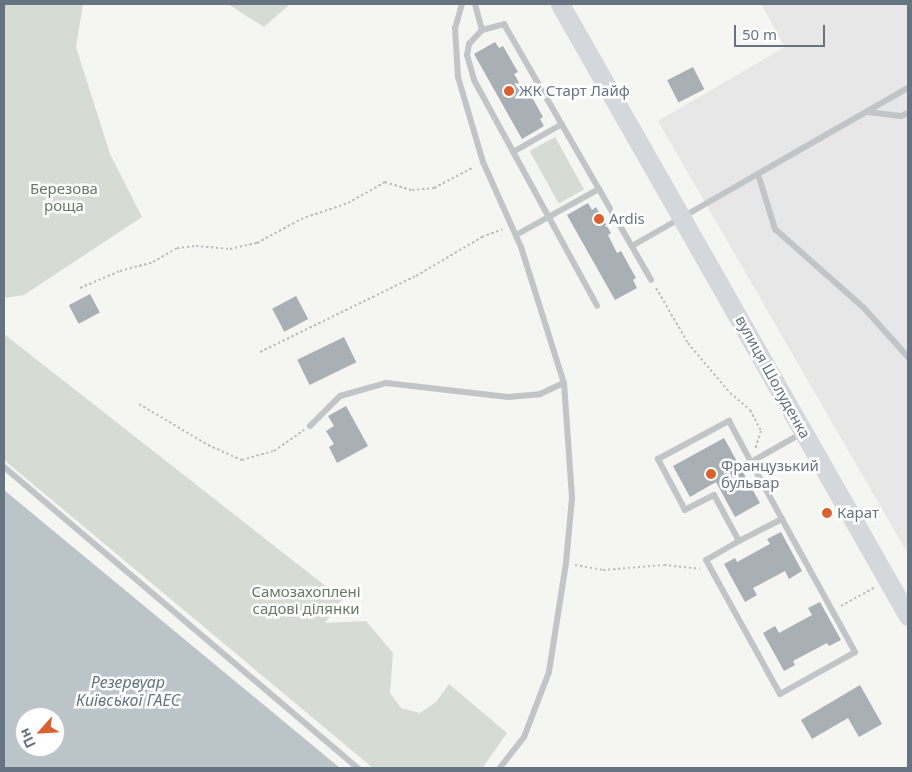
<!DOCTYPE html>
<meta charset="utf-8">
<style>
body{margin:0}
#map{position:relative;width:912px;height:772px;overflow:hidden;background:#f5f5f2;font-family:"Noto Sans",sans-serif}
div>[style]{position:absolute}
.built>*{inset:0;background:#e6e7e6}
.green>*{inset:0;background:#d6dcd3;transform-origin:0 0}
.water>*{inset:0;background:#bbc4c9}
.building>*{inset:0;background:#a8afb5;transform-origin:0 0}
.path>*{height:2px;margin-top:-1px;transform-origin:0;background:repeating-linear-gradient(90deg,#bbbdbf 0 2.5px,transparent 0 5px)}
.lane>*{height:6px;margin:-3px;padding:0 3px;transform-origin:3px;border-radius:3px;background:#c1c5c8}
.secondary>*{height:19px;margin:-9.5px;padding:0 9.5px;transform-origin:9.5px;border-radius:9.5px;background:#d4d8dc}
.dots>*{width:14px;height:14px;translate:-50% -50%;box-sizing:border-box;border:2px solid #fff;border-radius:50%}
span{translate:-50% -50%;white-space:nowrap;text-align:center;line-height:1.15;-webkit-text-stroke:5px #fff;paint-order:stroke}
.poi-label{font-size:15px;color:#667481}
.left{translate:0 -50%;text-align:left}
.park-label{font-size:15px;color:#677965}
.street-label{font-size:15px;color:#667481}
.water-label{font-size:16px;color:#62757f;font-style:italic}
.frame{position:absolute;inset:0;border:5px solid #667481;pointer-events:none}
.north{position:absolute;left:15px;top:707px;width:50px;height:50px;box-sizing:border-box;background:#fff;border:1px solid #c2c7cd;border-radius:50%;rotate:244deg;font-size:14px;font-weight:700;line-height:20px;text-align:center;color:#667481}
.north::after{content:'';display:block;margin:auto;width:18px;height:22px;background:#d9612f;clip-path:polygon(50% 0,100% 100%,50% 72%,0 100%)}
.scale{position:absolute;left:734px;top:25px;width:91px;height:22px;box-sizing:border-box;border:2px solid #667481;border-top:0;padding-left:6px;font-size:15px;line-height:18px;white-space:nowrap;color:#667481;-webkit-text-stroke:4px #fff;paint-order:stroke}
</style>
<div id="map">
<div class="built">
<div style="clip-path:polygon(761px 4px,908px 4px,908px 554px,658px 121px,785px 47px)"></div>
</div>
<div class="green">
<div style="clip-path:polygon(4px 4px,83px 4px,76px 47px,110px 154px,142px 217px,24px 295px,4px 298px)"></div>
<div style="clip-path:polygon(228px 4px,290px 4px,264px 27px)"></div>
<div style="left:555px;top:137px;width:60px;height:29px;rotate:61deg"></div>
<div style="clip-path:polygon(4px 334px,342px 599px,325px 623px,366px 621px,393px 653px,390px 693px,401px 708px,420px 713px,436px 702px,449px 684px,507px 733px,483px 767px,373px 768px,4px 460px)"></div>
</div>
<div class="water">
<div style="clip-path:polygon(evenodd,4px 490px,340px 768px,4px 768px,4px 490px,25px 717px,55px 717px,55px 747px,25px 747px,25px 717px)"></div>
</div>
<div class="building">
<div style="clip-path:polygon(495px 42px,499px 48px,503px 46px,518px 72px,514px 74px,524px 91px,528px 90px,543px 117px,540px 119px,544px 126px,522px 139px,474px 54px)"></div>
<div style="left:693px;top:67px;width:25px;height:29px;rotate:63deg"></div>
<div style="clip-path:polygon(588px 203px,592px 210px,596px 207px,611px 233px,608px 235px,617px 253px,621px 251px,636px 278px,633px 280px,637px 288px,615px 300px,567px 215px)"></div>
<div style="left:90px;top:294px;width:21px;height:24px;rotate:62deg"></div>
<div style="left:296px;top:296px;width:26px;height:27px;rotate:62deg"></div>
<div style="left:344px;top:337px;width:28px;height:52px;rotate:64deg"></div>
<div style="clip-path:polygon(346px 406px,368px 446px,337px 463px,329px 447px,334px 444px,326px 431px,334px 426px,328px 416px)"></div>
<div style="clip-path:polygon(724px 438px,760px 503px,735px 517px,716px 482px,690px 497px,673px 466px)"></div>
<div style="clip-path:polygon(781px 532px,802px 571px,789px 579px,785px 571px,753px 588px,757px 595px,745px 602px,724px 564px,735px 558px,737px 562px,770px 544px,767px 539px)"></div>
<div style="clip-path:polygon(820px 602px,841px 640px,829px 646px,827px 643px,793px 661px,795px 665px,784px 671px,763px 633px,775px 626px,779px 633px,812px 615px,808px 608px)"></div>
<div style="clip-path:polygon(860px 685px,882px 724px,859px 737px,848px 718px,812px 739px,801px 720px)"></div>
</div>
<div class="path">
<div style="left:80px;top:288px;width:43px;rotate:-23deg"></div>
<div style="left:120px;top:271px;width:34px;rotate:-15deg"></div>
<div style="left:153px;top:262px;width:28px;rotate:-30deg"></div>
<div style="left:177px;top:248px;width:19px;rotate:-6deg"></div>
<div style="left:196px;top:246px;width:34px;rotate:5deg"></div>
<div style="left:230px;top:249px;width:28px;rotate:-13deg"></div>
<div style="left:257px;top:243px;width:50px;rotate:-28.6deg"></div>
<div style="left:301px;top:219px;width:50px;rotate:-18.8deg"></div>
<div style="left:348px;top:203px;width:43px;rotate:-29.6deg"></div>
<div style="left:385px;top:182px;width:28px;rotate:17deg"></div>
<div style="left:412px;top:190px;width:22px;rotate:-5deg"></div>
<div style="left:434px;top:188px;width:45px;rotate:-27.7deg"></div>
<div style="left:656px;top:288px;width:64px;rotate:59.8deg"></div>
<div style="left:688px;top:343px;width:65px;rotate:50deg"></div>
<div style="left:730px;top:393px;width:26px;rotate:40deg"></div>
<div style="left:750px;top:410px;width:24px;rotate:62deg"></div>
<div style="left:761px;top:431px;width:19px;rotate:108deg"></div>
<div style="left:260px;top:352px;width:174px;rotate:-26deg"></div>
<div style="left:416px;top:276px;width:77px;rotate:-30.6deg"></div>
<div style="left:482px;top:237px;width:22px;rotate:-21deg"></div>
<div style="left:139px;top:404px;width:80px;rotate:30.7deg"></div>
<div style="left:208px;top:445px;width:37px;rotate:24deg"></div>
<div style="left:242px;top:460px;width:33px;rotate:-16deg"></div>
<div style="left:274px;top:451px;width:37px;rotate:-35deg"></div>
<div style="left:575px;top:565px;width:28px;rotate:10deg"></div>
<div style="left:603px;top:570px;width:61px;rotate:-4.7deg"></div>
<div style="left:664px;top:565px;width:36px;rotate:6deg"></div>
<div style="left:841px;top:606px;width:38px;rotate:-29deg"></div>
</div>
<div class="lane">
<div style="left:462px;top:4px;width:25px;rotate:106deg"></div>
<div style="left:455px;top:28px;width:49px;rotate:86.5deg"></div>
<div style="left:458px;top:77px;width:89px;rotate:73.6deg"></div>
<div style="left:483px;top:162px;width:93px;rotate:65.9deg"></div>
<div style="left:521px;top:247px;width:143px;rotate:72.5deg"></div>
<div style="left:564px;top:383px;width:115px;rotate:86deg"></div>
<div style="left:572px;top:498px;width:65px;rotate:95.3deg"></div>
<div style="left:566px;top:563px;width:110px;rotate:98.9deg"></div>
<div style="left:549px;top:672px;width:70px;rotate:111deg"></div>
<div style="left:524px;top:737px;width:39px;rotate:128deg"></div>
<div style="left:475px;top:4px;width:27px;rotate:75deg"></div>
<div style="left:482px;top:30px;width:19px;rotate:133deg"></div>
<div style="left:469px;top:44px;width:11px;rotate:100deg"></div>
<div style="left:467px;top:55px;width:26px;rotate:74deg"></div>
<div style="left:474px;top:80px;width:257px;rotate:61.4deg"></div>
<div style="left:482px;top:30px;width:23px;rotate:-15deg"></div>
<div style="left:504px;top:24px;width:295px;rotate:60.1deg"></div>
<div style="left:868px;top:112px;width:33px;rotate:7deg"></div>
<div style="left:901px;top:116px;width:8px;rotate:-23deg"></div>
<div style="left:513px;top:152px;width:56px;rotate:-29.7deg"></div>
<div style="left:758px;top:174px;width:58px;rotate:72.8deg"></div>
<div style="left:775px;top:229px;width:119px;rotate:41.6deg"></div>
<div style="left:864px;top:308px;width:66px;rotate:48.1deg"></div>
<div style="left:516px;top:235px;width:95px;rotate:-29deg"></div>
<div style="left:632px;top:246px;width:318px;rotate:-29.8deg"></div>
<div style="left:310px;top:426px;width:42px;rotate:-45deg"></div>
<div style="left:340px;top:396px;width:48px;rotate:-15.8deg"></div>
<div style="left:386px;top:383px;width:123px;rotate:6.5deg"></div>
<div style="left:508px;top:397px;width:32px;rotate:-5deg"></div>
<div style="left:540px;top:394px;width:26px;rotate:-25deg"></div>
<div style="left:751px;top:462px;width:65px;rotate:61.5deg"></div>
<div style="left:782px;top:519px;width:48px;rotate:152.9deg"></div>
<div style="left:739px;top:541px;width:52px;rotate:-118.5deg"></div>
<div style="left:714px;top:495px;width:33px;rotate:153deg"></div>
<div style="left:685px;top:510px;width:58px;rotate:-117.9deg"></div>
<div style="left:658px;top:459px;width:81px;rotate:-28.2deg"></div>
<div style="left:729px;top:421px;width:47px;rotate:61.8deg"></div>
<div style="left:751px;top:462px;width:59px;rotate:-29.6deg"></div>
<div style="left:4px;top:467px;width:465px;rotate:40.4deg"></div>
<div style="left:739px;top:541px;width:38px;rotate:150deg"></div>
<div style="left:706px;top:560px;width:153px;rotate:61.1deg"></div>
<div style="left:780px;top:694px;width:86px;rotate:-29.2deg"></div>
<div style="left:855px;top:652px;width:152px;rotate:-118.8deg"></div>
</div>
<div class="secondary">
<div style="left:560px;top:4px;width:704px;rotate:60.38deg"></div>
</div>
<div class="dots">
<div style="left:509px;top:91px;background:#d9612f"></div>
<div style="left:599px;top:219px;background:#d9612f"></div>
<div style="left:711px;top:474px;background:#d9612f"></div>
<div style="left:827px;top:513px;background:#d9612f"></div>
</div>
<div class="poi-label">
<span class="left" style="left:519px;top:91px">ЖК Старт Лайф</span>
<span class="left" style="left:609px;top:219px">Ardis</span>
<span class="left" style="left:721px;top:474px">Французький<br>бульвар</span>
<span class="left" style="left:837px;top:513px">Карат</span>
</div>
<div class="park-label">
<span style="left:64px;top:197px">Березова<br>роща</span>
<span style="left:306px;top:600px">Самозахоплені<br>садові ділянки</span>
</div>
<div class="street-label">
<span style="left:773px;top:377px;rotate:61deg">вулиця Шолуденка</span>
</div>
<div class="water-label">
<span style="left:128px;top:691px">Резервуар<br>Київської ГАЕС</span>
</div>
<div class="frame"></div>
<div class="north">Пн</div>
<div class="scale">50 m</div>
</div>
